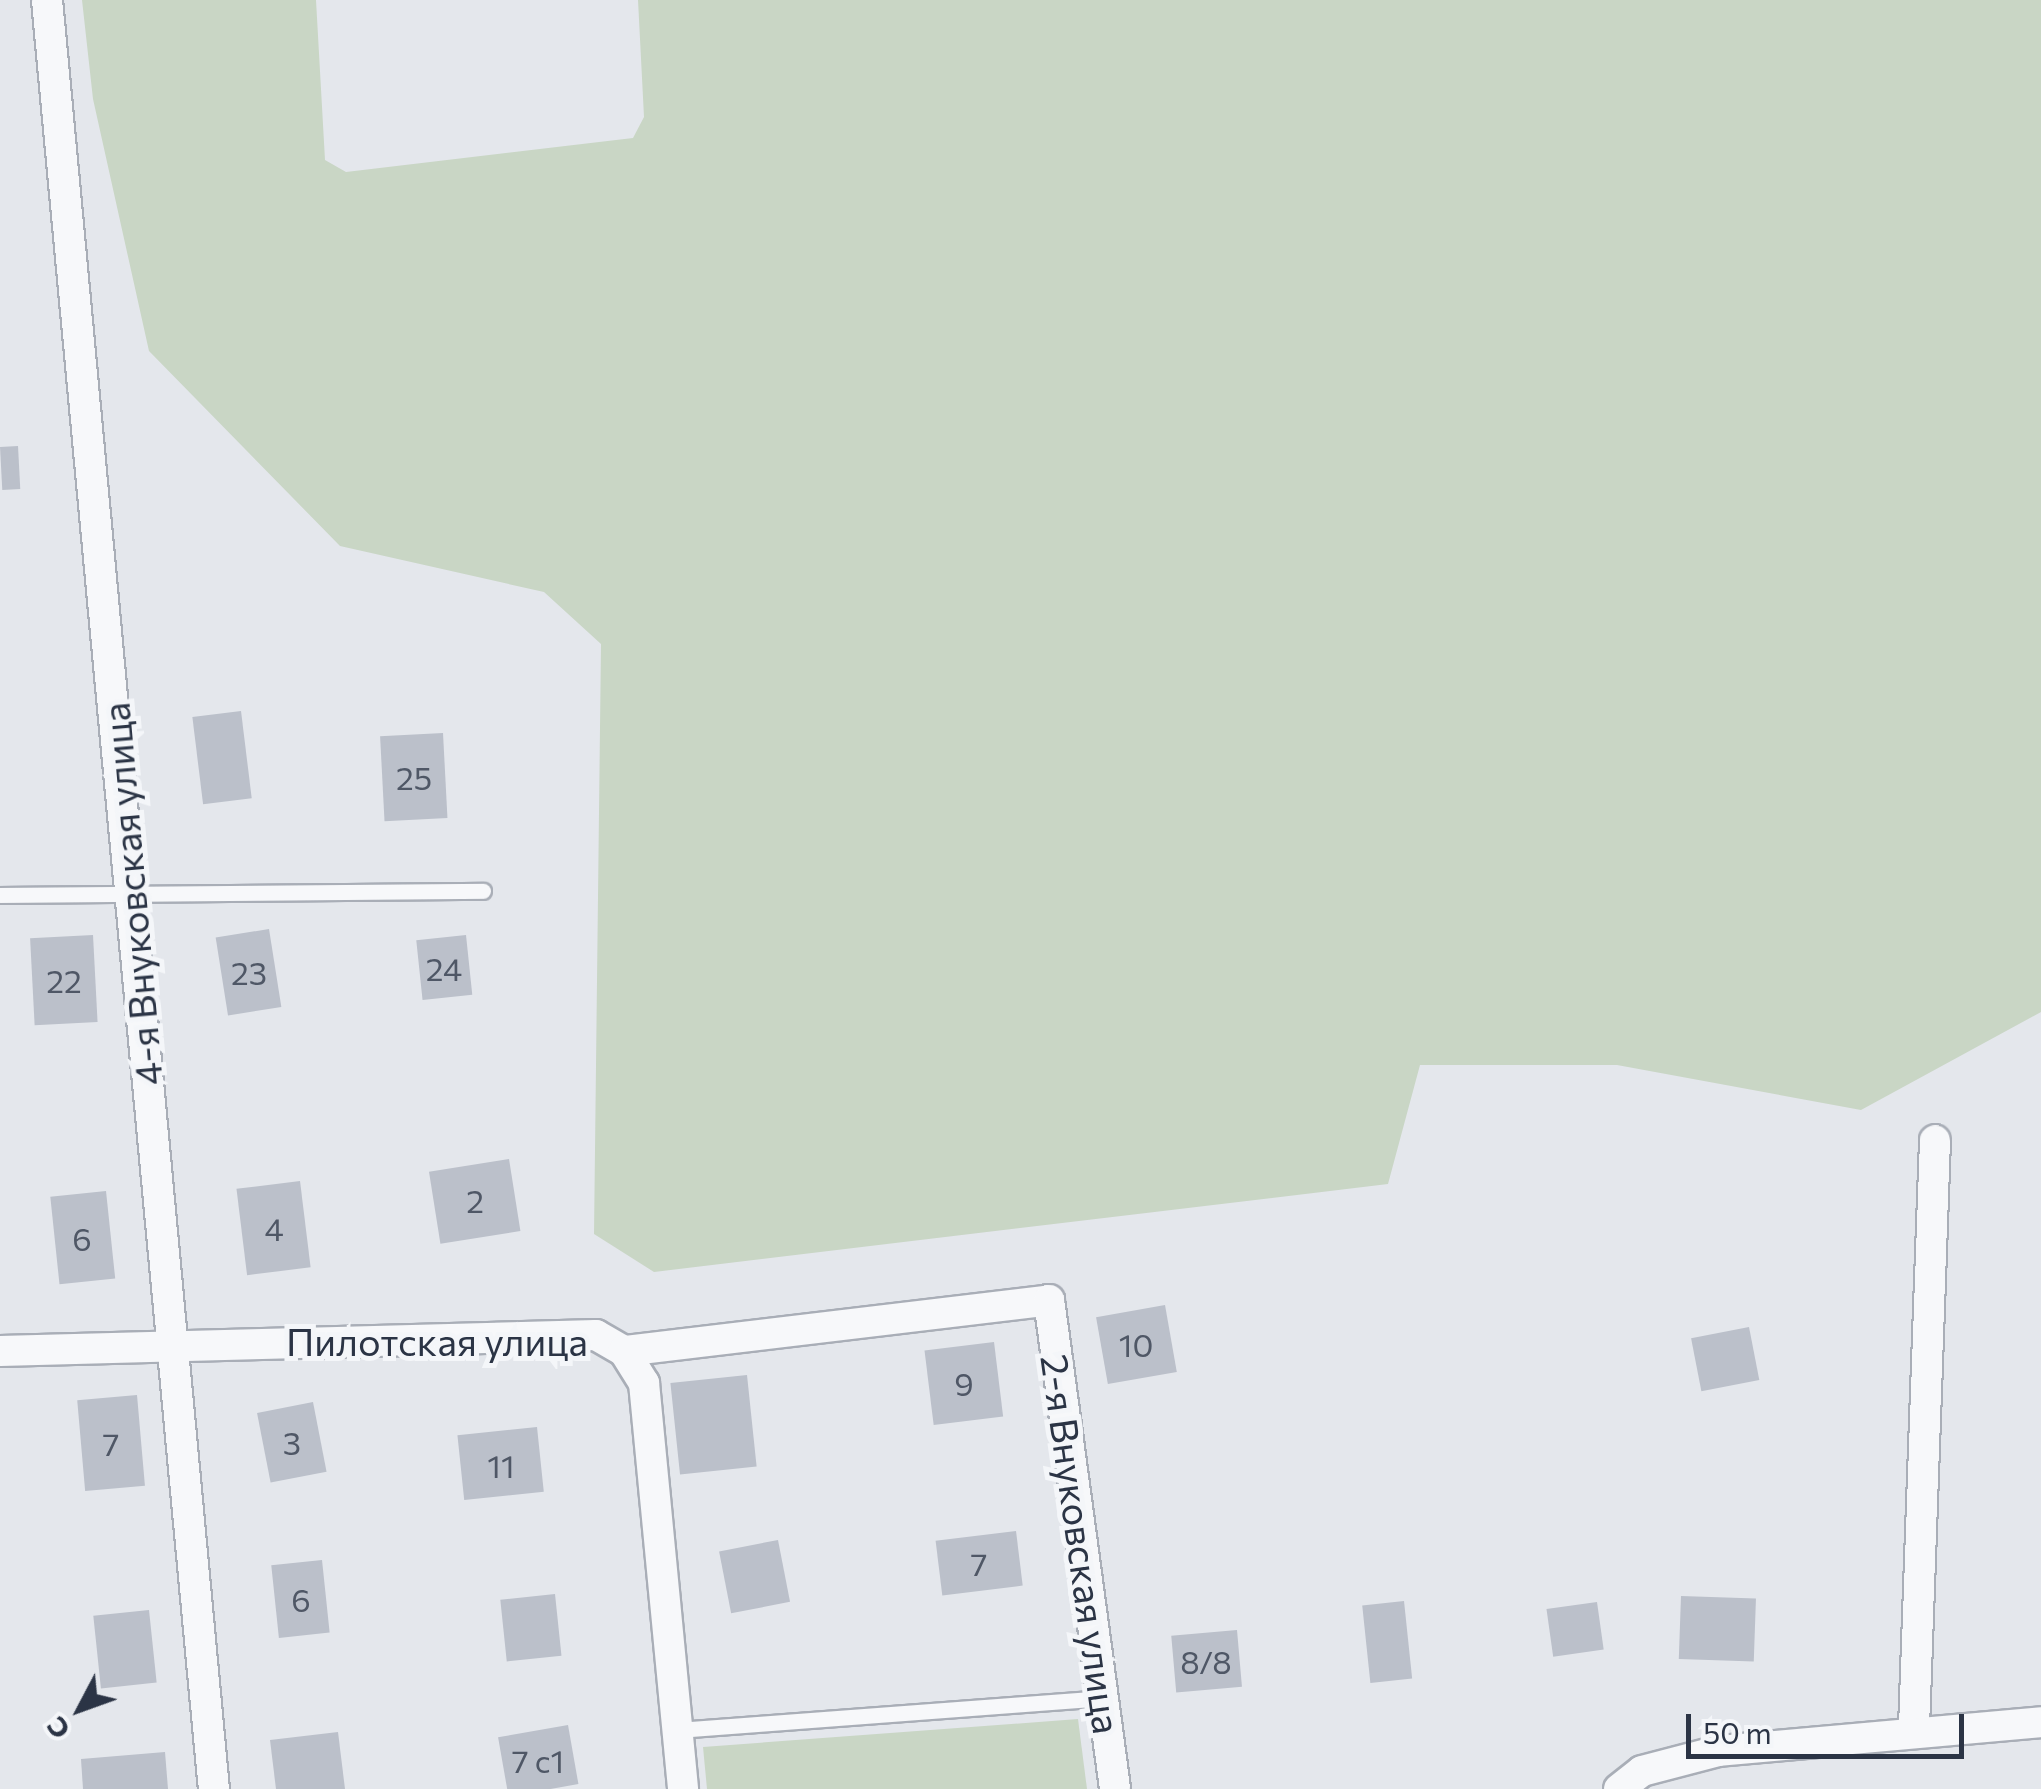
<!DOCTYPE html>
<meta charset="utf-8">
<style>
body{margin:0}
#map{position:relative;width:2041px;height:1789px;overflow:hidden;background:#e4e7ec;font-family:Commissioner,sans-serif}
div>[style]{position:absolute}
.green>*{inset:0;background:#c9d6c5}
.building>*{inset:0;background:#bbc0ca;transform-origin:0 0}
.roads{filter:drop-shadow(2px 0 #a9aeb7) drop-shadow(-2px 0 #a9aeb7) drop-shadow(0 2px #a9aeb7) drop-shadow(0 -2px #a9aeb7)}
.service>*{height:15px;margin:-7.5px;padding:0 7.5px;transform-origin:7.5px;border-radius:7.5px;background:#f7f8fa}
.minor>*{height:30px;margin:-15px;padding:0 15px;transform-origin:15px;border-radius:15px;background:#f7f8fa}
span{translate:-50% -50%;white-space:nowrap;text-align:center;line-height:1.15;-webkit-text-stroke:10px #f4f6f9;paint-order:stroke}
.number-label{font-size:32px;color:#4f5766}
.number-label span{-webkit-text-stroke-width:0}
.street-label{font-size:38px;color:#2b3445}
.north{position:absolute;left:30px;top:1659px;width:100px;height:100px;-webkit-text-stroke:8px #f4f6f9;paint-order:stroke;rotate:229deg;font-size:28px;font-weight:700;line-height:40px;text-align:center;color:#2b3445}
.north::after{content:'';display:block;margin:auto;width:35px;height:45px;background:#2b3445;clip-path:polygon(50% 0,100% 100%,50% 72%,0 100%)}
.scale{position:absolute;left:1686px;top:1714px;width:278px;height:45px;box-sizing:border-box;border:5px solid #2b3445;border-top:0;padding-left:12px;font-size:30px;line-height:35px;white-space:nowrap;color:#2b3445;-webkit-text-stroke:8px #f4f6f9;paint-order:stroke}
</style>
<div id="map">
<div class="green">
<div style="clip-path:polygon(82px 0,316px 0,325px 160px,346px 172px,633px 138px,644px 117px,638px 0,2041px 0,2041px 1012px,1861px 1110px,1617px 1065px,1420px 1065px,1388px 1184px,654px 1272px,594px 1234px,601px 644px,544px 592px,340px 546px,149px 351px,93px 99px)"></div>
<div style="clip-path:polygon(1078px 1719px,1087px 1789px,707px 1789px,703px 1747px)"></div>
</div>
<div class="building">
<div style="left:18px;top:446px;width:43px;height:18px;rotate:87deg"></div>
<div style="left:241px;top:711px;width:88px;height:49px;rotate:83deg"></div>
<div style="left:443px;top:733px;width:85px;height:63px;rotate:87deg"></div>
<div style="left:269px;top:929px;width:79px;height:54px;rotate:81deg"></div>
<div style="left:93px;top:935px;width:87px;height:63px;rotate:87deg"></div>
<div style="left:466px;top:935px;width:60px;height:50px;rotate:84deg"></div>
<div style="left:509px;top:1159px;width:73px;height:81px;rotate:81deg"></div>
<div style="left:300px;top:1181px;width:87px;height:64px;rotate:83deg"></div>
<div style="left:106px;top:1191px;width:88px;height:56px;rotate:84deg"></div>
<div style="left:1165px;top:1305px;width:68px;height:70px;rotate:80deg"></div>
<div style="left:1749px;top:1327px;width:54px;height:59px;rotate:79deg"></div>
<div style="left:994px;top:1342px;width:75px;height:70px;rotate:83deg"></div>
<div style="left:747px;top:1375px;width:92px;height:77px;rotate:84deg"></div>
<div style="left:137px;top:1395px;width:91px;height:60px;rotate:85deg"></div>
<div style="left:313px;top:1402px;width:71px;height:57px;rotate:79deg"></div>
<div style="left:537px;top:1427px;width:65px;height:80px;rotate:84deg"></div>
<div style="left:1016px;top:1531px;width:55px;height:81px;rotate:83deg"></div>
<div style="left:778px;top:1540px;width:63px;height:60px;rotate:79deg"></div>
<div style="left:322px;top:1560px;width:73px;height:51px;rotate:84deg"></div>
<div style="left:555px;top:1594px;width:62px;height:55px;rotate:84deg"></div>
<div style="left:1681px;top:1596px;width:75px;height:63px;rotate:2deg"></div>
<div style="left:1404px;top:1601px;width:78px;height:42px;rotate:84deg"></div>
<div style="left:1597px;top:1602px;width:48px;height:51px;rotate:82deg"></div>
<div style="left:149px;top:1610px;width:73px;height:56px;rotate:84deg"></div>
<div style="left:1237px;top:1630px;width:57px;height:66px;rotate:85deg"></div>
<div style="left:568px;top:1725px;width:60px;height:71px;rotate:80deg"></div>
<div style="clip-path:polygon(338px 1732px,345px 1789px,276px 1789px,270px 1740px)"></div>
<div style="clip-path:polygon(165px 1752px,168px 1789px,83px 1789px,81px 1759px)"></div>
</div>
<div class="roads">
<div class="service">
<div style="left:0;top:895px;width:483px;rotate:-0.5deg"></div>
<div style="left:678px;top:1730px;width:427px;rotate:-4.3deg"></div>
</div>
<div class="minor">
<div style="left:47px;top:0;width:1797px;rotate:84.67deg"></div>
<div style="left:0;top:1351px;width:596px;rotate:-1.54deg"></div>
<div style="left:596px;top:1335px;width:32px;rotate:30deg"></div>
<div style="left:624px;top:1351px;width:428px;rotate:-6.8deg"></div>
<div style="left:1049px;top:1300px;width:493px;rotate:82.3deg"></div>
<div style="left:624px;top:1351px;width:38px;rotate:58deg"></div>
<div style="left:644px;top:1383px;width:408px;rotate:84.5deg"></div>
<div style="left:1914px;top:1727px;width:587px;rotate:-87.95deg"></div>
<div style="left:1619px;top:1789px;width:29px;rotate:-38deg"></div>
<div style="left:1642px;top:1771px;width:79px;rotate:-14.7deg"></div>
<div style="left:1718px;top:1751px;width:324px;rotate:-5.1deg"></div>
</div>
</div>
<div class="number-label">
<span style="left:414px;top:777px">25</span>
<span style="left:444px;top:968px">24</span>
<span style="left:249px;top:972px">23</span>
<span style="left:64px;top:980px">22</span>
<span style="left:475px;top:1200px">2</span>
<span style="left:274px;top:1228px">4</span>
<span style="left:82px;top:1238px">6</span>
<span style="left:1136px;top:1344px">10</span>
<span style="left:964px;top:1383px">9</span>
<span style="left:292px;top:1442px">3</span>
<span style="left:111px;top:1443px">7</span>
<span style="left:501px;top:1465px">11</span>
<span style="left:979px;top:1563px">7</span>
<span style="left:301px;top:1599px">6</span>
<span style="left:1206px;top:1661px">8/8</span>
<span style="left:538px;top:1760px">7 с1</span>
</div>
<div class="street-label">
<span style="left:131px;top:894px;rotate:-95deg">4-я Внуковская улица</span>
<span style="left:437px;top:1341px">Пилотская улица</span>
<span style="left:1082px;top:1544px;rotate:82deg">2-я Внуковская улица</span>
</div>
<div class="north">С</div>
<div class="scale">50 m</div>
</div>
